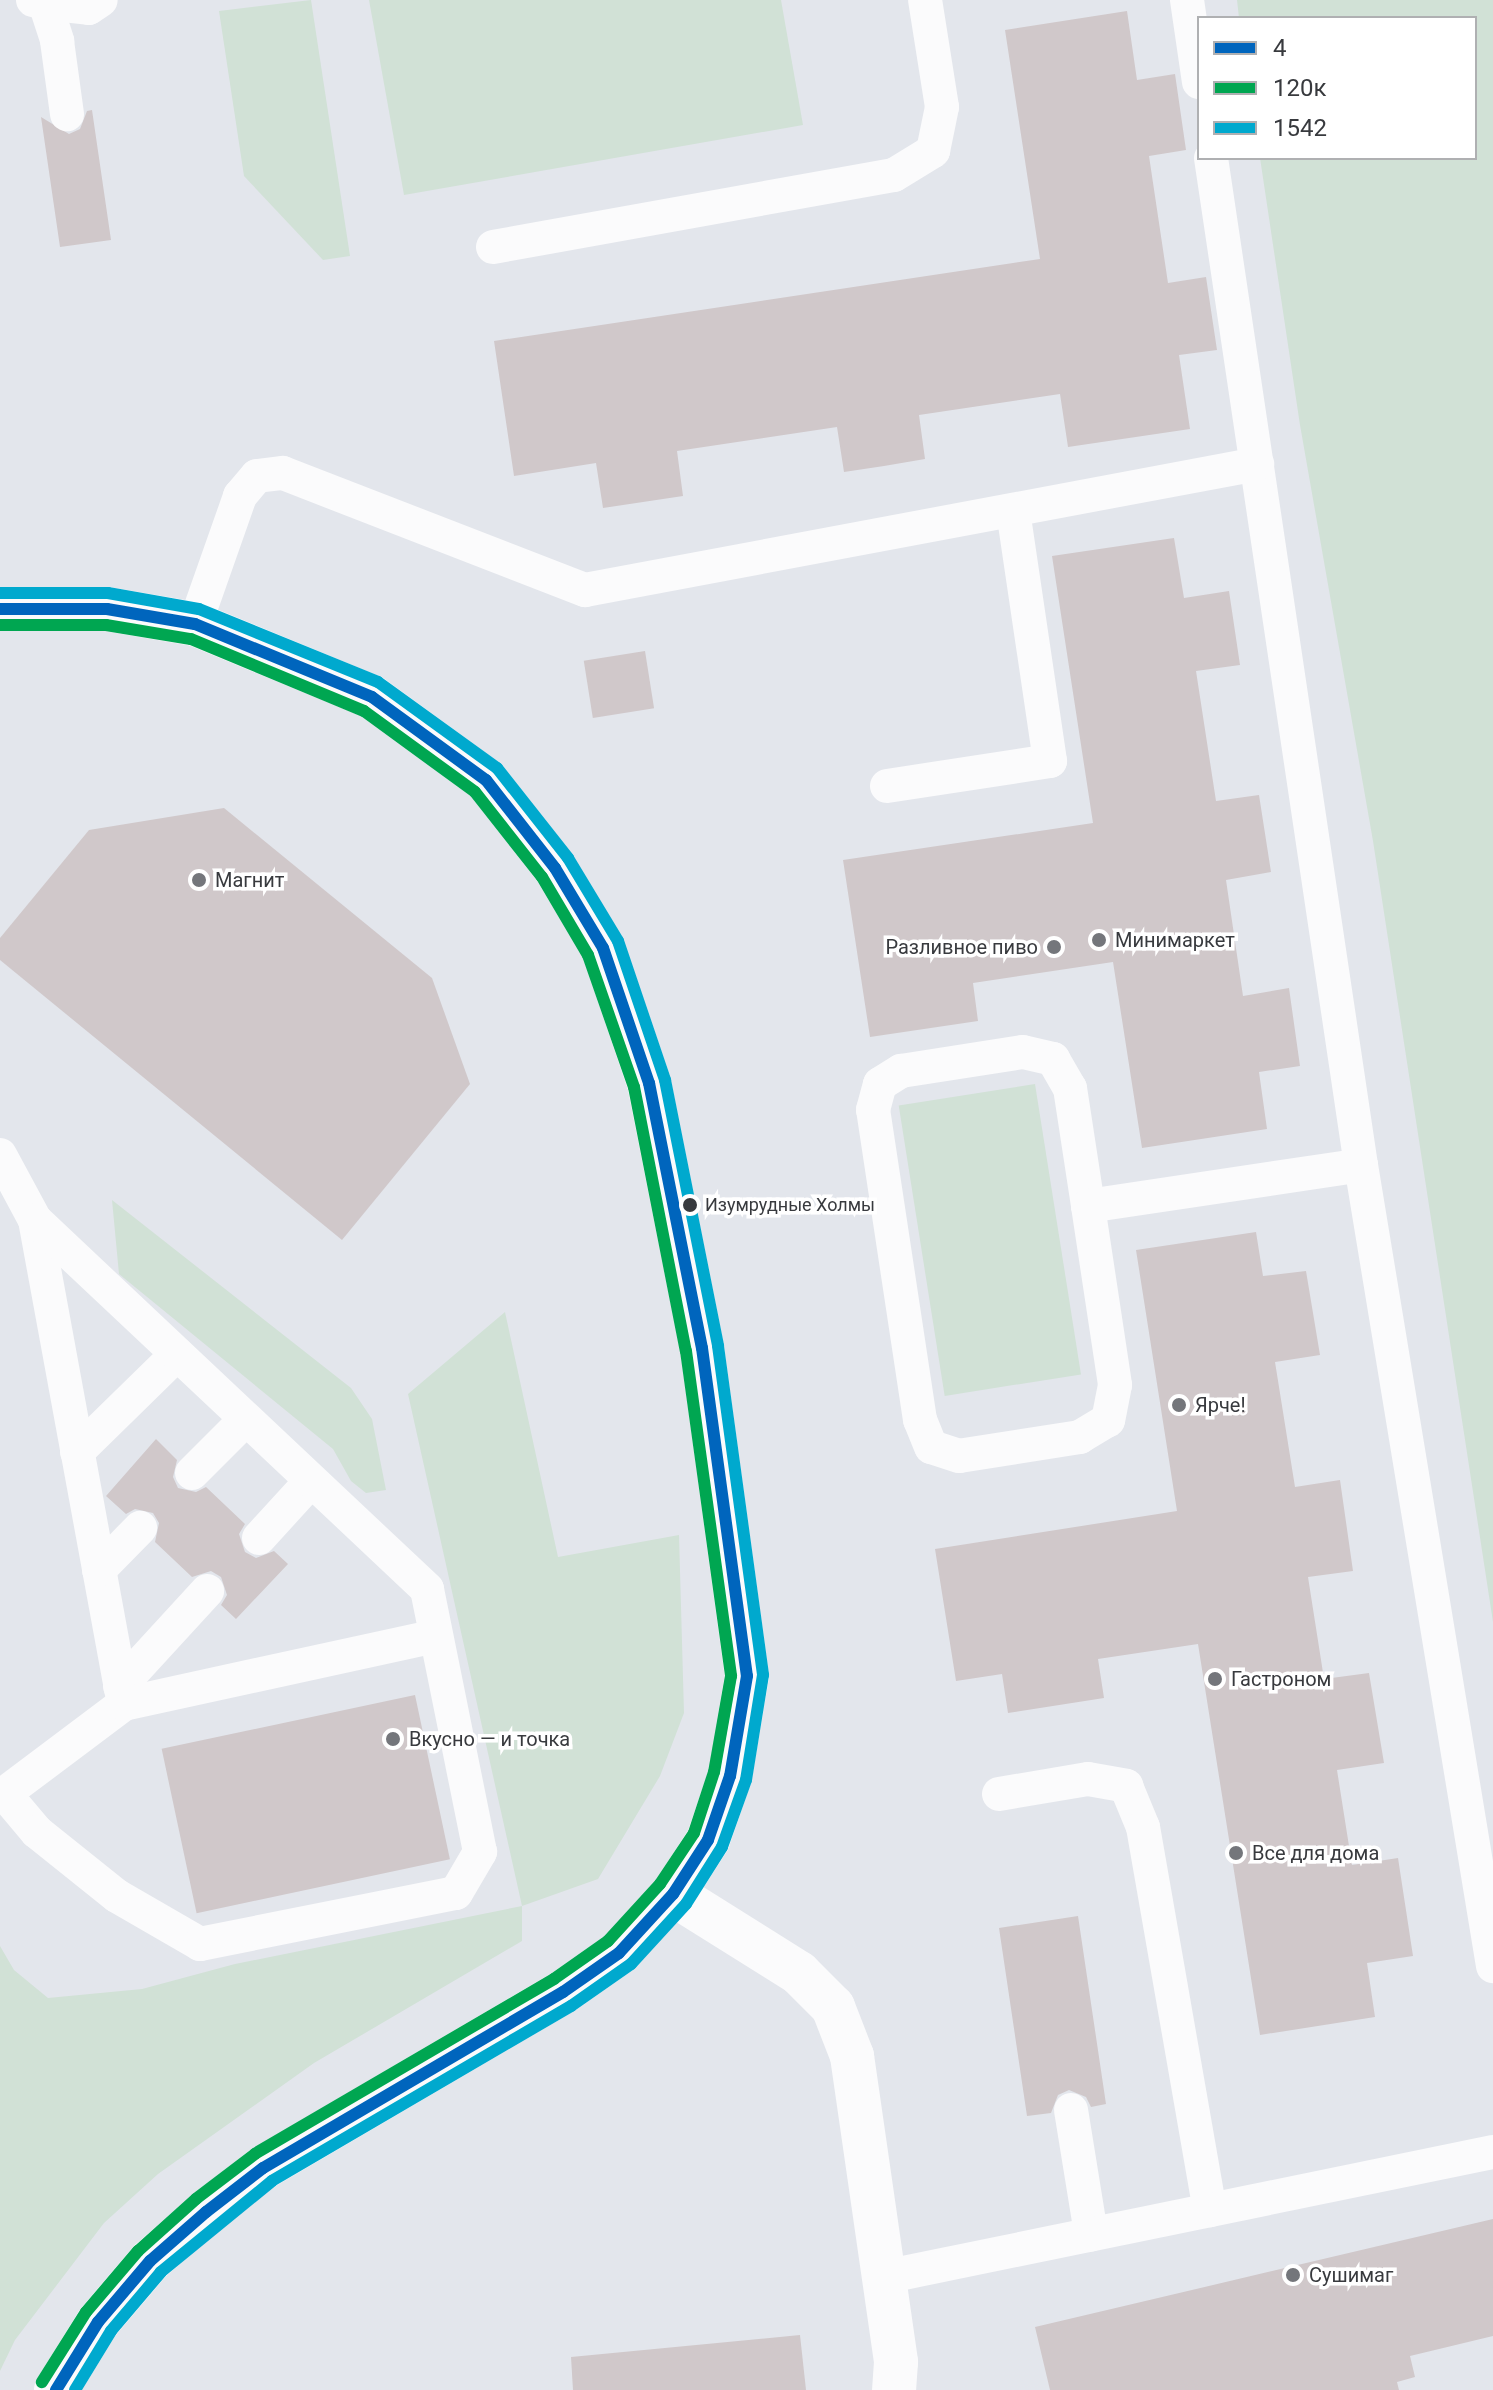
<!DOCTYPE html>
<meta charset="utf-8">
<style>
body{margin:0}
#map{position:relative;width:1493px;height:2390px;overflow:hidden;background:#e3e6ec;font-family:Roboto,sans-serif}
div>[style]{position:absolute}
.green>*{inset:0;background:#d1e1d6;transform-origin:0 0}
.building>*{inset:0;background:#d0c8ca;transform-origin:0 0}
.service>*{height:34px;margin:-17px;padding:0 17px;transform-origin:17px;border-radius:17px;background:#fbfbfc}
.minor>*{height:44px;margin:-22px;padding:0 22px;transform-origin:22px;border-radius:22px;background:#fbfbfc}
.bus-1>*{height:12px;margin:-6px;padding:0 6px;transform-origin:6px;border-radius:6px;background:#0065bd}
.bus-2>*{height:12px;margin:-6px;padding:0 6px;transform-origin:6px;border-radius:6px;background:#00a651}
.bus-3>*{height:12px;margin:-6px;padding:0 6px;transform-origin:6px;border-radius:6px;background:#00a9ce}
.dots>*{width:22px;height:22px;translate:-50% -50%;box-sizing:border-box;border:4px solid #fff;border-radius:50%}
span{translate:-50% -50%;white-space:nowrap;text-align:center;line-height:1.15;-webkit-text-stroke:7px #fff;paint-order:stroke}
.bus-label{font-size:18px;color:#383a3e}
.left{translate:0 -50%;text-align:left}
.poi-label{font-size:20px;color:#383a3e}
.right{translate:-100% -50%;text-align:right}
.legend{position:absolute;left:1197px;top:16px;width:280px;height:144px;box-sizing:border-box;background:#fff;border:2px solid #afb0b2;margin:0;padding:10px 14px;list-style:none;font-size:24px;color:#383a3e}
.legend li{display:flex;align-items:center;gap:16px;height:40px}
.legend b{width:40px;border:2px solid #afb0b2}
</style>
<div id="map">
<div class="green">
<div style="clip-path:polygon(311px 0,350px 256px,323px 260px,244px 176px,219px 11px)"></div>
<div style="clip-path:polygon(369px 0,781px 0,803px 125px,404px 195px)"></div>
<div style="clip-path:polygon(1237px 0,1493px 0,1493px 1622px,1373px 841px,1300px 425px,1260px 158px,1475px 158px,1475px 18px,1239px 18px)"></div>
<div style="left:1035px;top:1084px;width:294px;height:138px;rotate:81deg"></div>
<div style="clip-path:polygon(112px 1200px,351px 1388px,372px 1419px,386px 1490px,366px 1493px,351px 1481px,333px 1449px,119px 1274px)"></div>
<div style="clip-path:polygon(505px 1312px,558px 1557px,679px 1535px,684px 1713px,660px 1776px,598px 1879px,522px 1906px,522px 1941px,314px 2063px,158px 2174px,104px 2223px,15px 2340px,0 2371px,0 1946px,14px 1970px,48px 1998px,142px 1989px,235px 1964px,522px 1906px,408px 1394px)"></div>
</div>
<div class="building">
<div style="clip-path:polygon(1127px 11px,1137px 80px,1175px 74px,1186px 150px,1149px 156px,1168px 283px,1206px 277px,1217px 350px,1179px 355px,1190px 429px,1068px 447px,1060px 394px,919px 415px,925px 459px,884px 466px,844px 472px,837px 427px,677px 451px,683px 496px,603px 508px,596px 463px,514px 476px,494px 341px,1040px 259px,1005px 30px)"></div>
<div style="clip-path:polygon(92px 110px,111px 240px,60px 247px,41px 117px,69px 134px,80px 129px,87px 111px)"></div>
<div style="clip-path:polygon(1174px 538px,1184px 598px,1229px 591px,1240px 665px,1196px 671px,1216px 801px,1259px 795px,1271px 872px,1226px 880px,1243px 996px,1289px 988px,1300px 1066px,1259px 1072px,1267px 1129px,1142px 1148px,1113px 962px,973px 983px,978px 1021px,870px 1037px,843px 860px,1093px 823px,1052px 556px)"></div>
<div style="left:645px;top:651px;width:58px;height:62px;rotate:81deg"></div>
<div style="clip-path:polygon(224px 808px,432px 978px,470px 1084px,342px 1240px,0 960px,0 938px,89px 830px)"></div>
<div style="clip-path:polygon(1256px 1232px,1263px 1276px,1306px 1271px,1320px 1355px,1275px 1362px,1295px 1487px,1340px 1480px,1353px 1571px,1308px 1577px,1324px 1679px,1369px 1673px,1384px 1763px,1337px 1770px,1352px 1865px,1398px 1858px,1413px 1956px,1367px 1963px,1375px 2017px,1260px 2035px,1198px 1644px,1098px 1659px,1104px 1698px,1008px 1713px,1002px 1674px,956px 1681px,935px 1549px,1177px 1511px,1136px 1250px)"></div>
<div style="clip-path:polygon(156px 1439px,177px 1460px,173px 1477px,178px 1488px,196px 1492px,206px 1487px,245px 1524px,239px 1534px,245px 1552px,256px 1558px,274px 1551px,288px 1564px,236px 1619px,221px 1605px,227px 1595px,221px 1577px,211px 1571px,192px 1577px,155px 1542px,159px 1523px,153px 1513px,135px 1509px,126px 1514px,106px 1496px)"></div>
<div style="left:415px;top:1695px;width:168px;height:259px;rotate:78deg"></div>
<div style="clip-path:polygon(1078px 1916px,1106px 2104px,1091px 2107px,1086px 2097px,1069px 2090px,1058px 2095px,1051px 2113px,1027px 2116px,999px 1928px)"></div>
<div style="clip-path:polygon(1493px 2219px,1493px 2336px,1410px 2356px,1415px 2377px,1397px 2382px,1399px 2390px,1050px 2390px,1035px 2327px)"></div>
<div style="clip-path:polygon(800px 2335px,806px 2390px,573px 2390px,571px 2357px)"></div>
</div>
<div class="service">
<div style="left:33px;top:0;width:12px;rotate:14deg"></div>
<div style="left:45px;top:3px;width:40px;rotate:72deg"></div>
<div style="left:57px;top:41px;width:74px;rotate:82.2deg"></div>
<div style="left:1187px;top:0;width:83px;rotate:81.7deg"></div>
<div style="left:45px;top:3px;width:44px;rotate:6.5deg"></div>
<div style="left:89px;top:8px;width:14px;rotate:-34deg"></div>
<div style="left:1211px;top:158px;width:1018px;rotate:81.53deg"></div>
<div style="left:1361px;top:1165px;width:812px;rotate:80.64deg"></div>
<div style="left:493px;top:247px;width:407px;rotate:-10.2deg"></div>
<div style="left:894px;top:175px;width:46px;rotate:-31.6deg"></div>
<div style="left:933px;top:151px;width:45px;rotate:-78.4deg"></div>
<div style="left:942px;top:107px;width:108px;rotate:-99deg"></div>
<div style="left:195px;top:624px;width:136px;rotate:-70.6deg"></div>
<div style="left:240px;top:496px;width:26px;rotate:-50deg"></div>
<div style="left:257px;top:476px;width:26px;rotate:-7deg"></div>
<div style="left:283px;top:473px;width:324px;rotate:21.2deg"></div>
<div style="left:585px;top:590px;width:684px;rotate:-10.62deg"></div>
<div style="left:887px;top:786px;width:165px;rotate:-8.7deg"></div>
<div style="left:1050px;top:761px;width:253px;rotate:-98.4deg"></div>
<div style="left:0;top:1155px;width:74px;rotate:61.7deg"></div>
<div style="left:35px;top:1220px;width:492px;rotate:79.6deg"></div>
<div style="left:1088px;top:1206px;width:181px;rotate:81.4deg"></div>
<div style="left:1115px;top:1385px;width:36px;rotate:101deg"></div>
<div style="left:1108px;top:1420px;width:33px;rotate:149deg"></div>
<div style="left:1080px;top:1437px;width:122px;rotate:171.1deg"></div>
<div style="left:959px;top:1456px;width:29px;rotate:-162deg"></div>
<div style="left:931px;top:1447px;width:29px;rotate:-112deg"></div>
<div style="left:920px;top:1420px;width:314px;rotate:-98.6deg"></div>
<div style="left:873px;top:1110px;width:27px;rotate:-75deg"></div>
<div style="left:880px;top:1084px;width:25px;rotate:-32deg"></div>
<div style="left:901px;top:1071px;width:123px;rotate:-8.9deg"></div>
<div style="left:1023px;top:1052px;width:31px;rotate:13deg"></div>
<div style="left:1053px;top:1059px;width:34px;rotate:60deg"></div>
<div style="left:1070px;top:1088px;width:119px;rotate:81.3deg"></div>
<div style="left:1088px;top:1206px;width:276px;rotate:-8.5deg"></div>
<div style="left:77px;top:1452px;width:140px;rotate:-44.4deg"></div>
<div style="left:192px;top:1473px;width:76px;rotate:-45deg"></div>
<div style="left:259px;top:1538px;width:77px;rotate:-47.6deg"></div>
<div style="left:99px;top:1570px;width:59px;rotate:-45.7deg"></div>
<div style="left:120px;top:1686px;width:129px;rotate:-47.5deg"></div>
<div style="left:4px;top:1793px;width:51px;rotate:49.8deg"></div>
<div style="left:37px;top:1832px;width:102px;rotate:38.7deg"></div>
<div style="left:117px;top:1896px;width:96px;rotate:30deg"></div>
<div style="left:200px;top:1944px;width:261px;rotate:-11.3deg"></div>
<div style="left:456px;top:1893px;width:48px;rotate:-59.7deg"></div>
<div style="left:480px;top:1852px;width:268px;rotate:-101.4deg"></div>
<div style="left:427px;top:1589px;width:538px;rotate:-136.73deg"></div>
<div style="left:999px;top:1794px;width:90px;rotate:-9.6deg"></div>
<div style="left:1088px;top:1779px;width:39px;rotate:10deg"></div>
<div style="left:1126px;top:1786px;width:44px;rotate:67.5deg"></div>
<div style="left:1143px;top:1827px;width:389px;rotate:80.1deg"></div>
<div style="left:0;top:1797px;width:155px;rotate:-36.9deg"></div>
<div style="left:124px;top:1704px;width:318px;rotate:-12.3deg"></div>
<div style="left:1071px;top:2110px;width:126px;rotate:80.8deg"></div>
<div style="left:884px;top:2277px;width:622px;rotate:-11.6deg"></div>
</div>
<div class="minor">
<div style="left:0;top:609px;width:107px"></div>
<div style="left:107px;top:609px;width:89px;rotate:9.7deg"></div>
<div style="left:195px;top:624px;width:191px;rotate:22.4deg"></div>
<div style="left:372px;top:697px;width:141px;rotate:36.1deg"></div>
<div style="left:486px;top:780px;width:112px;rotate:51.9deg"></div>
<div style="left:555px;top:868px;width:93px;rotate:59deg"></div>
<div style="left:603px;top:948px;width:143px;rotate:71.2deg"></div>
<div style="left:649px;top:1083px;width:270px;rotate:78.7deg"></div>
<div style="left:702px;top:1348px;width:331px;rotate:82.2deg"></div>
<div style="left:747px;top:1676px;width:101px;rotate:99.6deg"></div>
<div style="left:730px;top:1776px;width:68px;rotate:109deg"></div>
<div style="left:708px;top:1840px;width:64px;rotate:122.9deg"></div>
<div style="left:673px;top:1894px;width:80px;rotate:132.5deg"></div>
<div style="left:619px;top:1953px;width:68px;rotate:145.1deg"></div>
<div style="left:563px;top:1992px;width:348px;rotate:149.6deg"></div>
<div style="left:263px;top:2168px;width:72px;rotate:142.3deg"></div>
<div style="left:206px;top:2212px;width:74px;rotate:138.8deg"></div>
<div style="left:150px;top:2261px;width:80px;rotate:130.4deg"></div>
<div style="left:98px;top:2322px;width:80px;rotate:121.7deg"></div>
<div style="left:673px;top:1894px;width:149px;rotate:32.1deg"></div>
<div style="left:799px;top:1973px;width:48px;rotate:45deg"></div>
<div style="left:833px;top:2007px;width:53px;rotate:68.8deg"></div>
<div style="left:852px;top:2056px;width:309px;rotate:81.8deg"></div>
<div style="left:896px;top:2362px;width:28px;rotate:94deg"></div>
</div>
<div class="bus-1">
<div style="left:0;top:609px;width:107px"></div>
<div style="left:107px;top:609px;width:89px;rotate:9.7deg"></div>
<div style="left:195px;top:624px;width:191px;rotate:22.4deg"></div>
<div style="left:372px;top:697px;width:141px;rotate:36.1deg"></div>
<div style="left:486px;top:780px;width:112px;rotate:51.9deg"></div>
<div style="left:555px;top:868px;width:93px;rotate:59deg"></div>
<div style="left:603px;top:948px;width:143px;rotate:71.2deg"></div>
<div style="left:649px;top:1083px;width:270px;rotate:78.7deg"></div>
<div style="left:702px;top:1348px;width:331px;rotate:82.2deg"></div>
<div style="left:747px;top:1676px;width:101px;rotate:99.6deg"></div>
<div style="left:730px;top:1776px;width:68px;rotate:109deg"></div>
<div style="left:708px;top:1840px;width:64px;rotate:122.9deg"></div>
<div style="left:673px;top:1894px;width:80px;rotate:132.5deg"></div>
<div style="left:619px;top:1953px;width:68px;rotate:145.1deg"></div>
<div style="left:563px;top:1992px;width:348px;rotate:149.6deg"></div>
<div style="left:263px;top:2168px;width:72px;rotate:142.3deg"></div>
<div style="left:206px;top:2212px;width:74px;rotate:138.8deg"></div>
<div style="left:150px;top:2261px;width:80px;rotate:130.4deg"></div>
<div style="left:98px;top:2322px;width:80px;rotate:121.7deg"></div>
</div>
<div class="bus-2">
<div style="left:0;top:625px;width:106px"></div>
<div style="left:106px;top:625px;width:86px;rotate:9.4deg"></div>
<div style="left:191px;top:639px;width:187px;rotate:22.6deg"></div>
<div style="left:364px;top:711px;width:137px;rotate:36.1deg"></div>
<div style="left:475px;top:792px;width:108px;rotate:51.8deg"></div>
<div style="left:542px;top:877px;width:91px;rotate:59.5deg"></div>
<div style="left:588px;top:955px;width:140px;rotate:70.8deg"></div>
<div style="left:634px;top:1087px;width:269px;rotate:78.9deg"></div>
<div style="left:686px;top:1351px;width:328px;rotate:82.1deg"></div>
<div style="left:731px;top:1676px;width:97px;rotate:100deg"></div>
<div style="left:714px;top:1772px;width:64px;rotate:108.2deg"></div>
<div style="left:694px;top:1833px;width:61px;rotate:123.7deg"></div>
<div style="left:660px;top:1884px;width:77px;rotate:132.4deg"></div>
<div style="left:608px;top:1941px;width:66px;rotate:144.9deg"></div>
<div style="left:554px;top:1979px;width:346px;rotate:149.7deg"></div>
<div style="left:255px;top:2154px;width:74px;rotate:142.7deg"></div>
<div style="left:196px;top:2199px;width:78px;rotate:138.1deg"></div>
<div style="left:138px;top:2251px;width:80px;rotate:130.4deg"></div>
<div style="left:86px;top:2312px;width:83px;rotate:122.2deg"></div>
</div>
<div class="bus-3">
<div style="left:0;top:593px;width:108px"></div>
<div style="left:108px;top:593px;width:92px;rotate:10deg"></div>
<div style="left:199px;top:609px;width:193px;rotate:22.2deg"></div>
<div style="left:378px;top:682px;width:147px;rotate:35.9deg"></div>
<div style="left:497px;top:768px;width:115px;rotate:51.7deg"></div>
<div style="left:568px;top:858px;width:97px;rotate:58.9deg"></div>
<div style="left:618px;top:941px;width:147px;rotate:71.3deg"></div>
<div style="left:665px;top:1080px;width:271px;rotate:78.7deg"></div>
<div style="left:718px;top:1346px;width:332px;rotate:82.2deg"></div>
<div style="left:763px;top:1675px;width:106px;rotate:99.2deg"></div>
<div style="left:746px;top:1780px;width:71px;rotate:109.7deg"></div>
<div style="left:722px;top:1847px;width:67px;rotate:122.3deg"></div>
<div style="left:686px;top:1904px;width:81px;rotate:132.5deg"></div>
<div style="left:631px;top:1964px;width:73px;rotate:145deg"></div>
<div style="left:571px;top:2006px;width:346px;rotate:149.7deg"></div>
<div style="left:272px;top:2181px;width:144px;rotate:140.7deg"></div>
<div style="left:161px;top:2272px;width:77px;rotate:130.3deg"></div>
<div style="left:111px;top:2331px;width:69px;rotate:121.4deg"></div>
</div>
<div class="dots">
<div style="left:199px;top:880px;background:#74767b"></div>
<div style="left:1099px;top:940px;background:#74767b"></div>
<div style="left:1054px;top:947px;background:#74767b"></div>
<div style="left:690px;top:1205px;background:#383a3e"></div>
<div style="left:1179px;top:1405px;background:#74767b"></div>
<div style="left:1215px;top:1679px;background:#74767b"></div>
<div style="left:393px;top:1739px;background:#74767b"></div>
<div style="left:1236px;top:1853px;background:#74767b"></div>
<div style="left:1293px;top:2275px;background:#74767b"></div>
</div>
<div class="bus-label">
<span class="left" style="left:705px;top:1205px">Изумрудные Холмы</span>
</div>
<div class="poi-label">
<span class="left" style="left:215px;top:880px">Магнит</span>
<span class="left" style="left:1115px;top:940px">Минимаркет</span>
<span class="right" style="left:1038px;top:947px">Разливное пиво</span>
<span class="left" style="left:1195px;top:1405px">Ярче!</span>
<span class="left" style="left:1231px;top:1679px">Гастроном</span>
<span class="left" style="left:409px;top:1739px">Вкусно — и точка</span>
<span class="left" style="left:1252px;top:1853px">Все для дома</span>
<span class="left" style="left:1309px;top:2275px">Сушимаг</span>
</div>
<ul class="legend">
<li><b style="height:10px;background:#0065bd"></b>4</li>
<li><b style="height:10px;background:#00a651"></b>120к</li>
<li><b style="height:10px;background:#00a9ce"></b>1542</li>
</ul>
</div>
